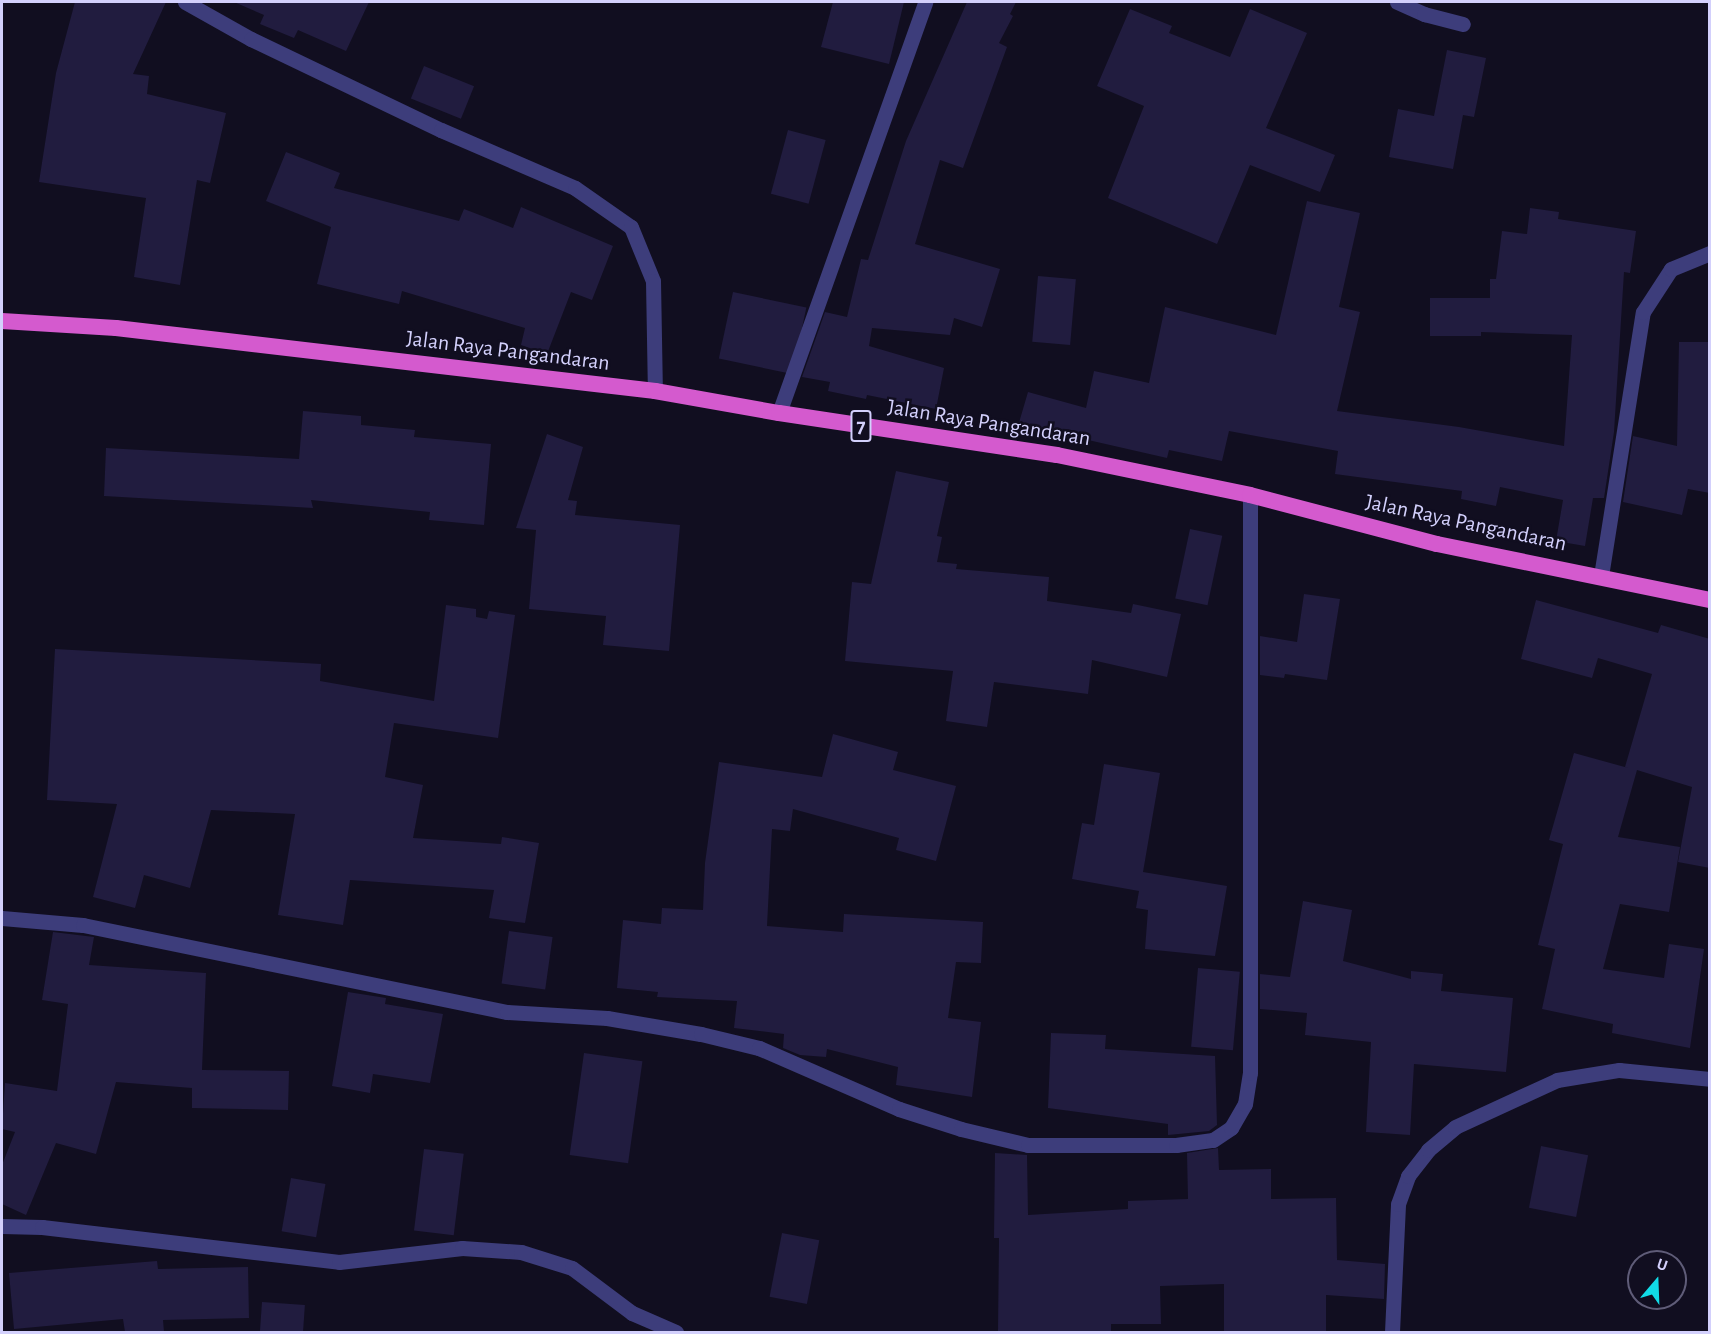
<!DOCTYPE html>
<style>
body{margin:0}
#map{position:relative;width:1711px;height:1334px;overflow:hidden;background:#110e20;font-family:"Alegreya Sans",sans-serif}
div>[style]{position:absolute}
.building>*{inset:0;background:#211c3f;transform-origin:0 0}
.minor>*{height:15px;margin:-7.5px;padding:0 7.5px;transform-origin:7.5px;border-radius:7.5px;background:#3d3d7b}
.trunk>*{height:16px;margin:-8px;padding:0 8px;transform-origin:8px;border-radius:8px;background:#d45ace}
span{translate:-50% -50%;white-space:nowrap;text-align:center;line-height:1.15;-webkit-text-stroke:5px #110e20;paint-order:stroke}
.shield-label span{padding:2px 4px;background:#110e20;border:2px solid;border-radius:4px;-webkit-text-stroke-width:0}
.shield-label{font-size:21px;color:#d3d0fc;font-weight:700}
.street-label{font-size:22px;color:#d3d0fc}
.frame{position:absolute;inset:0;border:3px solid #d3d0fc;pointer-events:none}
.north{position:absolute;left:1627px;top:1250px;width:60px;height:60px;box-sizing:border-box;background:#110e20;border:2px solid #5f5c78;border-radius:50%;rotate:19deg;font-size:16px;font-weight:700;line-height:24px;text-align:center;color:#d3d0fc}
.north::after{content:'';display:block;margin:auto;width:21px;height:27px;background:#11dbe7;clip-path:polygon(50% 0,100% 100%,50% 72%,0 100%)}
</style>
<div id="map">
<div class="building">
<div style="clip-path:polygon(75px 2px,166px 2px,133px 74px,149px 76px,147px 94px,226px 113px,210px 183px,197px 180px,180px 285px,134px 277px,146px 198px,39px 182px,56px 73px)"></div>
<div style="clip-path:polygon(234px 2px,369px 2px,346px 51px,298px 30px,294px 38px,260px 24px,264px 15px)"></div>
<div style="clip-path:polygon(833px 2px,904px 2px,889px 64px,821px 47px)"></div>
<div style="clip-path:polygon(967px 2px,1016px 2px,1010px 14px,1013px 16px,999px 43px,1007px 47px,963px 168px,940px 160px,915px 244px,1000px 269px,982px 327px,954px 318px,950px 335px,872px 328px,869px 346px,944px 368px,936px 409px,867px 395px,866px 399px,828px 391px,830px 382px,802px 377px,825px 312px,847px 317px,861px 259px,868px 260px,906px 141px)"></div>
<div style="clip-path:polygon(1130px 9px,1172px 26px,1169px 33px,1230px 57px,1250px 9px,1307px 33px,1266px 128px,1335px 155px,1320px 192px,1250px 165px,1217px 244px,1108px 198px,1144px 106px,1097px 86px)"></div>
<div style="clip-path:polygon(1447px 50px,1486px 58px,1474px 117px,1463px 115px,1453px 169px,1389px 157px,1398px 109px,1434px 116px)"></div>
<div style="left:424px;top:66px;width:54px;height:35px;rotate:22deg"></div>
<div style="left:788px;top:130px;width:39px;height:66px;rotate:15deg"></div>
<div style="clip-path:polygon(286px 152px,340px 173px,334px 188px,459px 221px,464px 209px,513px 228px,521px 207px,613px 246px,592px 300px,571px 292px,547px 354px,521px 345px,525px 328px,402px 291px,399px 304px,317px 284px,331px 227px,266px 201px)"></div>
<div style="clip-path:polygon(1307px 201px,1360px 213px,1339px 307px,1360px 312px,1337px 411px,1459px 427px,1564px 446px,1572px 335px,1481px 332px,1481px 336px,1430px 336px,1430px 298px,1490px 298px,1490px 279px,1496px 279px,1502px 231px,1527px 234px,1530px 208px,1559px 212px,1558px 219px,1636px 231px,1630px 273px,1624px 272px,1614px 432px,1604px 498px,1593px 498px,1585px 546px,1556px 541px,1563px 500px,1500px 487px,1496px 506px,1461px 499px,1462px 491px,1335px 474px,1338px 451px,1229px 431px,1222px 461px,1169px 450px,1167px 458px,1075px 437px,1074px 442px,1018px 426px,1028px 392px,1086px 408px,1094px 371px,1149px 383px,1165px 307px,1276px 335px)"></div>
<div style="left:1038px;top:276px;width:38px;height:66px;rotate:5deg"></div>
<div style="left:733px;top:292px;width:75px;height:68px;rotate:12deg"></div>
<div style="clip-path:polygon(1679px 342px,1710px 342px,1710px 493px,1688px 489px,1682px 515px,1623px 502px,1633px 436px,1677px 446px)"></div>
<div style="clip-path:polygon(303px 411px,361px 416px,361px 425px,415px 430px,414px 437px,491px 444px,484px 525px,429px 520px,430px 512px,311px 500px,313px 508px,104px 496px,106px 448px,299px 459px)"></div>
<div style="clip-path:polygon(547px 434px,583px 447px,568px 500px,577px 501px,575px 515px,680px 525px,669px 651px,603px 645px,606px 616px,529px 609px,536px 530px,516px 528px)"></div>
<div style="clip-path:polygon(896px 471px,949px 482px,937px 536px,942px 537px,937px 562px,957px 564px,956px 569px,1049px 577px,1047px 601px,1131px 613px,1133px 604px,1181px 614px,1167px 677px,1092px 660px,1088px 694px,994px 682px,987px 727px,946px 721px,953px 671px,845px 661px,852px 582px,871px 584px)"></div>
<div style="left:1190px;top:529px;width:33px;height:71px;rotate:12deg"></div>
<div style="clip-path:polygon(1304px 594px,1340px 599px,1327px 680px,1285px 674px,1284px 678px,1260px 675px,1260px 636px,1297px 642px)"></div>
<div style="clip-path:polygon(1536px 600px,1658px 633px,1661px 625px,1710px 639px,1710px 868px,1678px 862px,1692px 787px,1637px 770px,1618px 837px,1680px 847px,1669px 912px,1620px 904px,1603px 969px,1664px 978px,1669px 944px,1704px 949px,1690px 1048px,1612px 1033px,1613px 1024px,1542px 1009px,1555px 949px,1538px 945px,1563px 844px,1549px 840px,1574px 753px,1632px 769px,1625px 767px,1652px 674px,1598px 658px,1592px 678px,1521px 659px)"></div>
<div style="clip-path:polygon(446px 605px,476px 609px,476px 617px,487px 619px,489px 611px,515px 615px,498px 738px,394px 723px,385px 777px,423px 785px,413px 838px,501px 844px,502px 837px,539px 843px,525px 923px,489px 918px,494px 890px,350px 880px,343px 925px,278px 915px,295px 814px,211px 810px,190px 888px,144px 875px,135px 908px,93px 897px,117px 804px,47px 800px,55px 649px,321px 664px,320px 681px,434px 701px)"></div>
<div style="clip-path:polygon(833px 734px,898px 752px,893px 770px,956px 786px,936px 861px,896px 850px,899px 838px,793px 809px,790px 831px,772px 829px,767px 926px,843px 932px,844px 914px,983px 922px,981px 963px,956px 962px,948px 1018px,981px 1022px,972px 1097px,896px 1085px,898px 1067px,827px 1049px,826px 1057px,800px 1055px,783px 1048px,784px 1034px,734px 1028px,737px 1001px,657px 997px,658px 992px,617px 988px,623px 920px,661px 924px,662px 908px,703px 910px,705px 863px,719px 762px,822px 777px)"></div>
<div style="clip-path:polygon(1104px 764px,1160px 773px,1143px 872px,1227px 886px,1215px 956px,1145px 949px,1148px 910px,1136px 908px,1139px 891px,1072px 879px,1082px 823px,1094px 825px)"></div>
<div style="clip-path:polygon(1303px 901px,1352px 910px,1343px 961px,1411px 979px,1411px 971px,1443px 974px,1441px 991px,1513px 998px,1506px 1072px,1414px 1064px,1410px 1135px,1366px 1132px,1371px 1042px,1305px 1035px,1307px 1013px,1260px 1009px,1260px 974px,1290px 977px)"></div>
<div style="left:509px;top:931px;width:44px;height:53px;rotate:8deg"></div>
<div style="clip-path:polygon(53px 932px,94px 937px,89px 965px,206px 973px,202px 1070px,289px 1071px,288px 1110px,192px 1108px,192px 1088px,116px 1082px,96px 1154px,56px 1143px,26px 1215px,2px 1204px,2px 1165px,15px 1132px,2px 1129px,5px 1083px,57px 1091px,68px 1004px,42px 1000px)"></div>
<div style="left:1198px;top:968px;width:42px;height:79px;rotate:5deg"></div>
<div style="clip-path:polygon(348px 992px,386px 998px,385px 1004px,443px 1014px,430px 1083px,373px 1074px,370px 1093px,332px 1086px)"></div>
<div style="clip-path:polygon(1051px 1033px,1106px 1035px,1105px 1049px,1215px 1056px,1217px 1125px,1209px 1131px,1168px 1135px,1168px 1124px,1048px 1108px)"></div>
<div style="left:584px;top:1053px;width:59px;height:103px;rotate:8deg"></div>
<div style="left:1541px;top:1146px;width:48px;height:63px;rotate:11deg"></div>
<div style="clip-path:polygon(1218px 1148px,1219px 1170px,1271px 1169px,1271px 1199px,1336px 1198px,1337px 1260px,1385px 1264px,1384px 1299px,1326px 1295px,1326px 1332px,1224px 1332px,1224px 1284px,1160px 1286px,1161px 1324px,1111px 1324px,1111px 1332px,998px 1332px,999px 1238px,994px 1238px,995px 1153px,1027px 1155px,1028px 1215px,1128px 1209px,1128px 1201px,1188px 1199px,1187px 1153px)"></div>
<div style="left:424px;top:1149px;width:40px;height:82px;rotate:7deg"></div>
<div style="left:291px;top:1178px;width:35px;height:54px;rotate:10deg"></div>
<div style="left:782px;top:1233px;width:38px;height:65px;rotate:11deg"></div>
<div style="clip-path:polygon(157px 1261px,158px 1269px,248px 1267px,249px 1318px,163px 1320px,164px 1332px,125px 1332px,123px 1319px,14px 1329px,9px 1273px)"></div>
<div style="left:262px;top:1302px;width:43px;height:30px;rotate:4deg"></div>
</div>
<div class="minor">
<div style="left:185px;top:2px;width:76px;rotate:29.3deg"></div>
<div style="left:251px;top:39px;width:211px;rotate:25.6deg"></div>
<div style="left:441px;top:130px;width:146px;rotate:23.4deg"></div>
<div style="left:575px;top:188px;width:68px;rotate:34.9deg"></div>
<div style="left:631px;top:227px;width:58px;rotate:67.8deg"></div>
<div style="left:653px;top:281px;width:110px;rotate:89deg"></div>
<div style="left:1397px;top:2px;width:30px;rotate:24deg"></div>
<div style="left:1424px;top:14px;width:40px;rotate:14.4deg"></div>
<div style="left:779px;top:413px;width:436px;rotate:-70.4deg"></div>
<div style="left:1601px;top:576px;width:267px;rotate:-81deg"></div>
<div style="left:1643px;top:312px;width:51px;rotate:-56.9deg"></div>
<div style="left:1671px;top:269px;width:42px;rotate:-22.3deg"></div>
<div style="left:2px;top:918px;width:81px;rotate:4.9deg"></div>
<div style="left:83px;top:925px;width:433px;rotate:11.6deg"></div>
<div style="left:507px;top:1012px;width:100px;rotate:3.4deg"></div>
<div style="left:607px;top:1018px;width:95px;rotate:9.7deg"></div>
<div style="left:701px;top:1034px;width:60px;rotate:13.6deg"></div>
<div style="left:759px;top:1048px;width:153px;rotate:23.5deg"></div>
<div style="left:899px;top:1109px;width:65px;rotate:17.9deg"></div>
<div style="left:961px;top:1129px;width:69px;rotate:13.4deg"></div>
<div style="left:1028px;top:1145px;width:148px"></div>
<div style="left:1176px;top:1145px;width:37px;rotate:-8deg"></div>
<div style="left:1213px;top:1140px;width:22px;rotate:-34deg"></div>
<div style="left:1231px;top:1128px;width:28px;rotate:-60deg"></div>
<div style="left:1245px;top:1104px;width:31px;rotate:-81deg"></div>
<div style="left:1250px;top:1073px;width:578px;rotate:-90deg"></div>
<div style="left:2px;top:1226px;width:40px;rotate:1.4deg"></div>
<div style="left:42px;top:1227px;width:299px;rotate:6.7deg"></div>
<div style="left:339px;top:1262px;width:124px;rotate:-6.5deg"></div>
<div style="left:462px;top:1248px;width:59px;rotate:3.9deg"></div>
<div style="left:521px;top:1252px;width:53px;rotate:17.4deg"></div>
<div style="left:572px;top:1268px;width:75px;rotate:36.9deg"></div>
<div style="left:632px;top:1313px;width:48px;rotate:23.4deg"></div>
<div style="left:1392px;top:1332px;width:128px;rotate:-87.3deg"></div>
<div style="left:1398px;top:1204px;width:30px;rotate:-70deg"></div>
<div style="left:1408px;top:1176px;width:33px;rotate:-52deg"></div>
<div style="left:1428px;top:1150px;width:35px;rotate:-40deg"></div>
<div style="left:1455px;top:1127px;width:112px;rotate:-24.7deg"></div>
<div style="left:1557px;top:1080px;width:63px;rotate:-9.2deg"></div>
<div style="left:1619px;top:1070px;width:91px;rotate:5.6deg"></div>
</div>
<div class="trunk">
<div style="left:2px;top:321px;width:114px;rotate:3.5deg"></div>
<div style="left:116px;top:328px;width:543px;rotate:6.67deg"></div>
<div style="left:655px;top:391px;width:126px;rotate:10.1deg"></div>
<div style="left:779px;top:413px;width:281px;rotate:8.6deg"></div>
<div style="left:1057px;top:455px;width:197px;rotate:11.7deg"></div>
<div style="left:1250px;top:495px;width:193px;rotate:14.7deg"></div>
<div style="left:1437px;top:544px;width:279px;rotate:11.6deg"></div>
</div>
<div class="shield-label">
<span style="left:861px;top:426px">7</span>
</div>
<div class="street-label">
<span style="left:508px;top:351px;rotate:7deg">Jalan Raya Pangandaran</span>
<span style="left:989px;top:423px;rotate:9deg">Jalan Raya Pangandaran</span>
<span style="left:1466px;top:523px;rotate:12deg">Jalan Raya Pangandaran</span>
</div>
<div class="frame"></div>
<div class="north">U</div>
</div>
